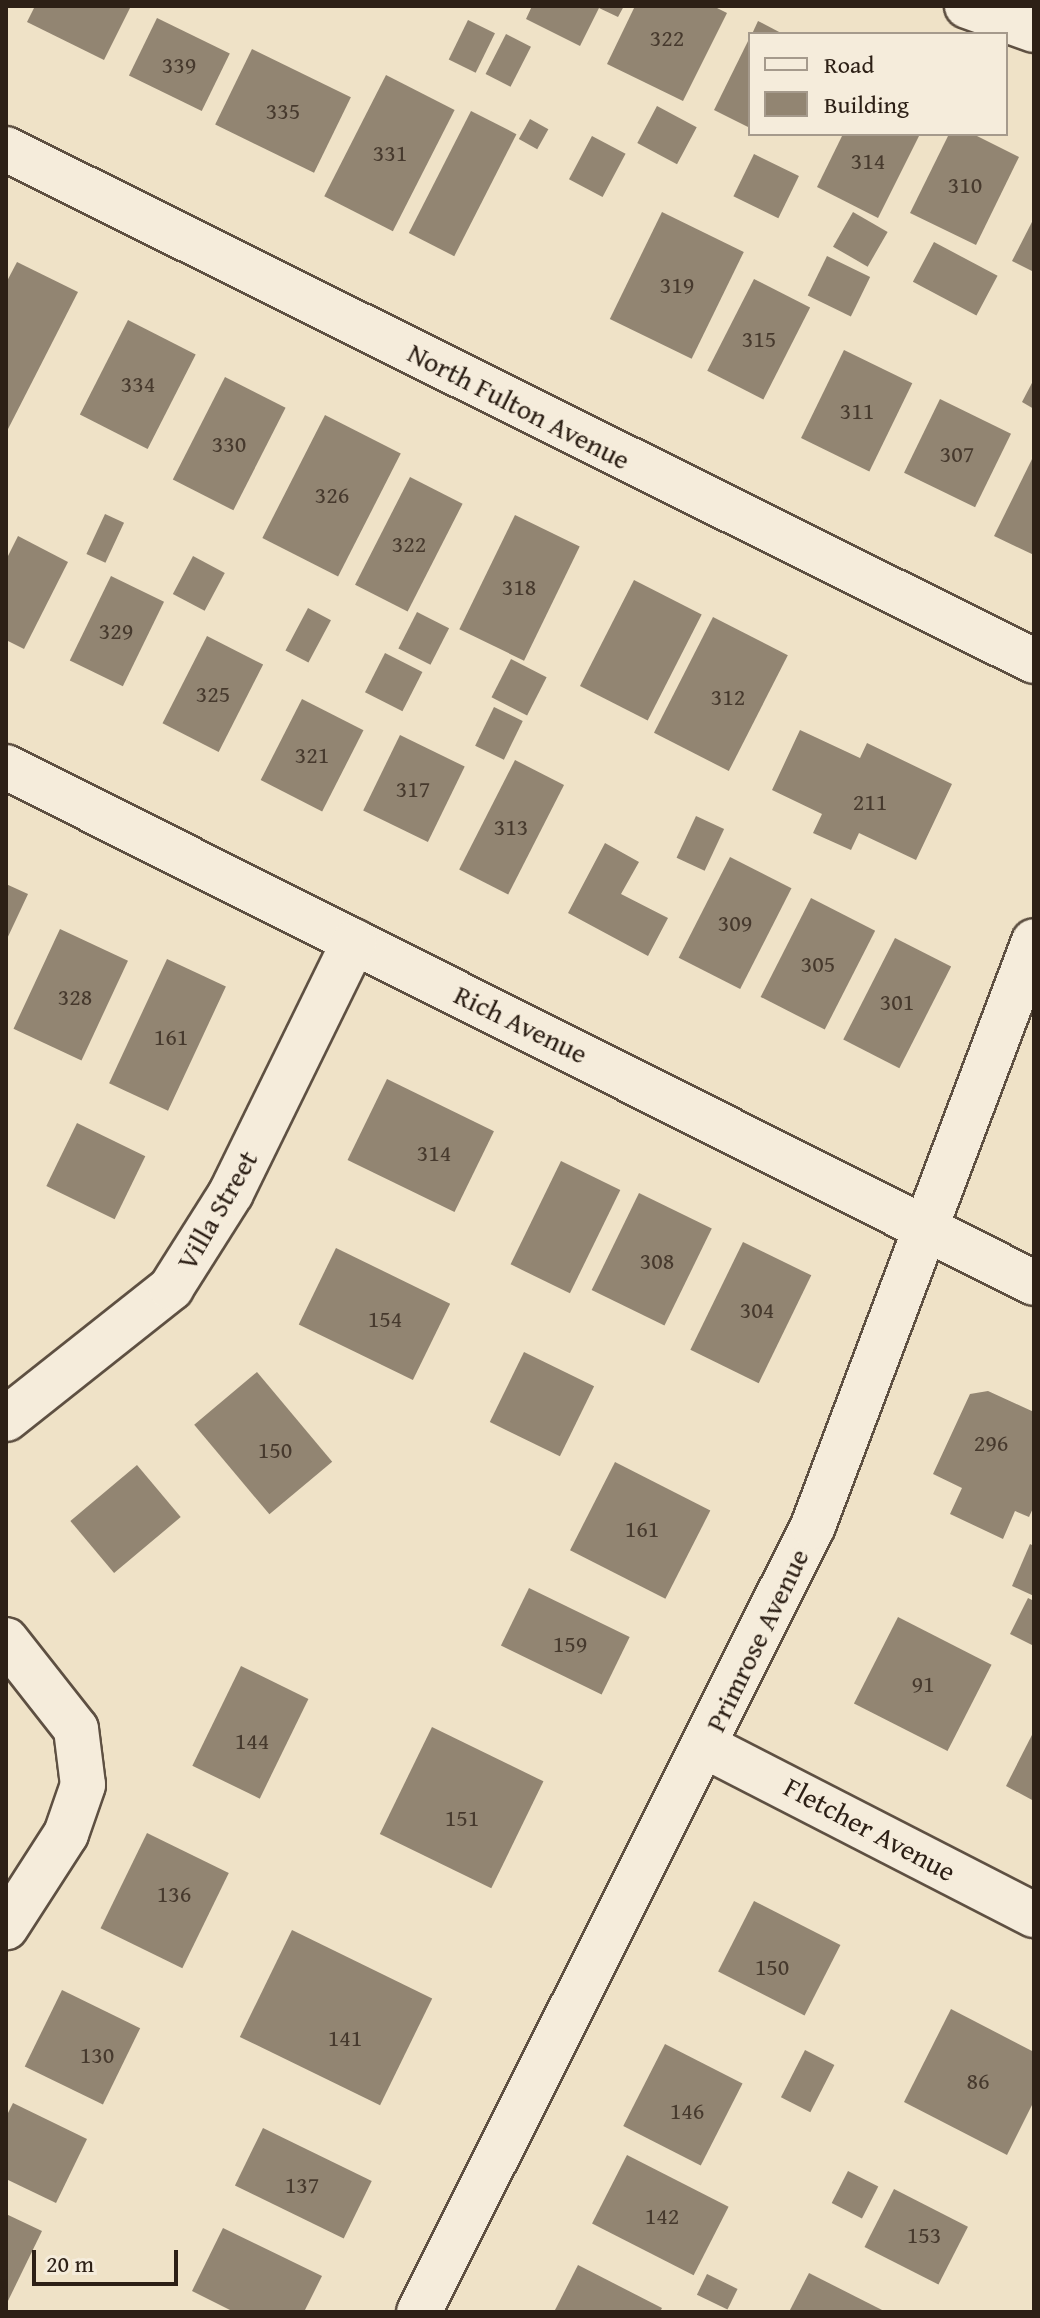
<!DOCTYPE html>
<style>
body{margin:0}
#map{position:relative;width:1040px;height:2318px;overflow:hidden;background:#efe2c7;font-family:"Gentium Book Plus",serif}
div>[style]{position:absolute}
.building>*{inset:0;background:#928572;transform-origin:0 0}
.roads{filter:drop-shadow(2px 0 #5e5042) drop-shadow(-2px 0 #5e5042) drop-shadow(0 2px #5e5042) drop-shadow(0 -2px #5e5042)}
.minor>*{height:44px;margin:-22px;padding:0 22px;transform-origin:22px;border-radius:22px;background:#f5ecdb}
span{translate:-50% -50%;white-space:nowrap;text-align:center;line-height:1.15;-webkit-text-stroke:7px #f5ecdb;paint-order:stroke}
.number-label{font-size:24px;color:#46392d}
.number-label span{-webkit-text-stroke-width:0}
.street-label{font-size:28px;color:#2d2016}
.frame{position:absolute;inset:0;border:8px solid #2d2016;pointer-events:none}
.legend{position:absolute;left:748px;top:32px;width:260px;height:104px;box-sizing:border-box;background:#f5ecdb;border:2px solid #a59a8c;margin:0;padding:10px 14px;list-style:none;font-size:24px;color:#2d2016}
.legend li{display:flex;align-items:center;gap:16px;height:40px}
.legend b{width:40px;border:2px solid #a59a8c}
.scale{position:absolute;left:32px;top:2250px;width:146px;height:36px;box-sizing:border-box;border:4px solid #2d2016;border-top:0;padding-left:10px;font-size:24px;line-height:28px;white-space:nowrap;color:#2d2016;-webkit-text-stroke:6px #f5ecdb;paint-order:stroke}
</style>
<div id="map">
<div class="building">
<div style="clip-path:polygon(35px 6px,131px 6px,104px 60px,27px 22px)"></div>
<div style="clip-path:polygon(532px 6px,624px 6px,618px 17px,599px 8px,580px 46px,526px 19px)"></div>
<div style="clip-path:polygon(635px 6px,713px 6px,727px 13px,683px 101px,607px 64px)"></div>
<div style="left:157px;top:18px;width:81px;height:64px;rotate:26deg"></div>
<div style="left:468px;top:20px;width:30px;height:44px;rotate:26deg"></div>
<div style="clip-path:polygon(758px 21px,783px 34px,752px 34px)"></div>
<div style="left:506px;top:34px;width:28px;height:45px;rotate:27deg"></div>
<div style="clip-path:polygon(750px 37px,750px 128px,714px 110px)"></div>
<div style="left:252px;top:49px;width:110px;height:84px;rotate:26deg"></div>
<div style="left:386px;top:75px;width:77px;height:136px;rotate:27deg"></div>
<div style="left:657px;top:106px;width:45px;height:42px;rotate:28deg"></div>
<div style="left:471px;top:111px;width:51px;height:137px;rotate:27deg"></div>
<div style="left:530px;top:119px;width:21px;height:23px;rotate:29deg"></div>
<div style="clip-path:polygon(843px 134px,920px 134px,878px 218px,817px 187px)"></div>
<div style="clip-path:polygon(949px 134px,973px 134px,1019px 157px,976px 245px,910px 213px)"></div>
<div style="left:592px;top:136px;width:38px;height:49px;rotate:28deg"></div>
<div style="left:754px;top:154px;width:50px;height:47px;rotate:26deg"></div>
<div style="left:662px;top:212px;width:91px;height:119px;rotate:26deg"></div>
<div style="left:853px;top:212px;width:40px;height:40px;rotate:30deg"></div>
<div style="clip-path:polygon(1034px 218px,1034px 272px,1012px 261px)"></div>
<div style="left:934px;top:242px;width:72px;height:45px;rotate:28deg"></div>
<div style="left:827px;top:256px;width:48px;height:44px;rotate:26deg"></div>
<div style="clip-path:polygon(17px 262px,78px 292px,6px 433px,6px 283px)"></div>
<div style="left:754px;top:279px;width:63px;height:103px;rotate:27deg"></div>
<div style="left:128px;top:320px;width:76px;height:106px;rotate:27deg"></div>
<div style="left:844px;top:350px;width:76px;height:98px;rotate:26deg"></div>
<div style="left:225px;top:377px;width:68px;height:115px;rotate:27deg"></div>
<div style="clip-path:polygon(1034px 379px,1034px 409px,1022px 402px)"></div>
<div style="left:940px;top:399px;width:79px;height:82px;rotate:26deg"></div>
<div style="left:325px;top:415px;width:85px;height:138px;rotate:27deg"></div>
<div style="clip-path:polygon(1034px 455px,1034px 555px,994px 536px)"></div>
<div style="left:410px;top:477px;width:59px;height:121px;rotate:27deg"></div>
<div style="left:105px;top:514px;width:21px;height:44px;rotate:25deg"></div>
<div style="left:515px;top:515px;width:72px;height:127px;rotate:26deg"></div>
<div style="clip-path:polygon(18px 536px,68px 562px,24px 649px,6px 640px,6px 560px)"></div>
<div style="left:193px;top:556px;width:36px;height:43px;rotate:28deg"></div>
<div style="left:111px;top:576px;width:59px;height:94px;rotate:26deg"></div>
<div style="left:634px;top:580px;width:76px;height:119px;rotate:27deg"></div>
<div style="left:308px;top:608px;width:26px;height:48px;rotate:28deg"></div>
<div style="left:417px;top:612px;width:36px;height:41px;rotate:27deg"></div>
<div style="left:713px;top:617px;width:84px;height:130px;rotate:27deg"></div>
<div style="left:207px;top:636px;width:63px;height:98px;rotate:27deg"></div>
<div style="left:385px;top:653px;width:42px;height:44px;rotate:27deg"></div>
<div style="left:511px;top:659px;width:40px;height:43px;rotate:27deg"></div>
<div style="left:302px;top:699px;width:69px;height:91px;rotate:27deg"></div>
<div style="left:494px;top:707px;width:32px;height:43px;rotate:26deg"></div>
<div style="clip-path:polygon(800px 730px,860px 758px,867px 743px,952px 784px,916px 860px,859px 833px,851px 850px,813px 833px,822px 814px,772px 790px)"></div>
<div style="left:400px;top:735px;width:72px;height:84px;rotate:26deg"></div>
<div style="left:515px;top:760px;width:55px;height:123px;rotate:27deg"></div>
<div style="left:696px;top:816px;width:31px;height:46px;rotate:25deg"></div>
<div style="clip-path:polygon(605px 843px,639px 862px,621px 894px,668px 918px,648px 956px,568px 913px)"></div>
<div style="left:730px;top:857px;width:69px;height:113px;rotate:27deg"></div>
<div style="clip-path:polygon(6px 884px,28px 894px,6px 941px)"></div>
<div style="left:811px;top:898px;width:72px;height:111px;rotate:27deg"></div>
<div style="left:60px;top:929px;width:75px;height:110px;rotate:25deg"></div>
<div style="left:895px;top:938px;width:63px;height:114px;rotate:27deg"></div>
<div style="left:167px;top:959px;width:65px;height:137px;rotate:25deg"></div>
<div style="left:387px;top:1079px;width:119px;height:90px;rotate:26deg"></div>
<div style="left:77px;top:1123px;width:76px;height:70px;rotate:26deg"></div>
<div style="left:561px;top:1161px;width:66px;height:115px;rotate:26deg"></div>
<div style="left:639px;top:1193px;width:81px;height:108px;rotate:26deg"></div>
<div style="left:743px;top:1242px;width:76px;height:120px;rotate:26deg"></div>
<div style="left:336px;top:1248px;width:127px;height:85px;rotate:26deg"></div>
<div style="left:524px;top:1352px;width:78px;height:78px;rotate:26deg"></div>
<div style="left:257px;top:1372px;width:117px;height:82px;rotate:50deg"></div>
<div style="clip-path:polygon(988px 1391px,1034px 1412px,1034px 1506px,1029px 1517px,1015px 1511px,1003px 1539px,950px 1514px,962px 1488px,933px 1474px,970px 1394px)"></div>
<div style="left:615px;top:1462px;width:107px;height:99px;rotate:27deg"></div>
<div style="left:137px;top:1465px;width:68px;height:87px;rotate:50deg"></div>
<div style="clip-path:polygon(1030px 1544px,1034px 1546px,1034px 1596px,1012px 1586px)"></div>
<div style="left:529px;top:1588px;width:112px;height:64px;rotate:26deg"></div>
<div style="clip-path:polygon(1028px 1598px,1034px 1601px,1034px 1646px,1010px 1634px)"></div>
<div style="left:898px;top:1617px;width:105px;height:97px;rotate:27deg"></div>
<div style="left:241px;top:1666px;width:75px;height:111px;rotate:26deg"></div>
<div style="left:432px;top:1727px;width:124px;height:119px;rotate:26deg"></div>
<div style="clip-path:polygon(1034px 1731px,1034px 1801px,1006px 1786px)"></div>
<div style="left:147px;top:1833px;width:91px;height:106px;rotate:26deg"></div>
<div style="left:754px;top:1901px;width:97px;height:79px;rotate:27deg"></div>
<div style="left:292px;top:1930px;width:156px;height:119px;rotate:26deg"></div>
<div style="left:62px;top:1990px;width:87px;height:85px;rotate:26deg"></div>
<div style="clip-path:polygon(951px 2009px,1034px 2052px,1034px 2101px,1007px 2155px,904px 2102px)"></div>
<div style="left:665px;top:2044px;width:87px;height:92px;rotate:27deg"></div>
<div style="left:805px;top:2050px;width:33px;height:53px;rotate:27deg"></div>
<div style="clip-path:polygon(13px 2103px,87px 2139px,56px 2203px,6px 2179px,6px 2117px)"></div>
<div style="left:263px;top:2128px;width:121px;height:64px;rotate:26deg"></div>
<div style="left:627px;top:2155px;width:114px;height:77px;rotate:27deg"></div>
<div style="left:848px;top:2171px;width:34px;height:36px;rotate:27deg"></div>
<div style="left:894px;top:2189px;width:83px;height:65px;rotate:27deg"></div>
<div style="clip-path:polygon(6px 2214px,42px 2231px,6px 2305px)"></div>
<div style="clip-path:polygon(223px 2228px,322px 2276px,304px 2312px,234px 2312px,192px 2291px)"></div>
<div style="clip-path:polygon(578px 2265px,662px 2308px,660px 2312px,554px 2312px)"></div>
<div style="clip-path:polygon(809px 2273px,886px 2312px,789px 2312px)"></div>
<div style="left:707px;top:2274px;width:34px;height:23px;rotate:26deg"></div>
</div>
<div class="roads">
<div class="minor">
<div style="left:967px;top:6px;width:71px;rotate:19.7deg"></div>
<div style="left:6px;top:149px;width:1148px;rotate:26.48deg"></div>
<div style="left:6px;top:767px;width:1150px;rotate:26.65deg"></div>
<div style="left:6px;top:1419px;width:211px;rotate:-38.4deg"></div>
<div style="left:171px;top:1288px;width:112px;rotate:-57.7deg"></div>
<div style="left:231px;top:1193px;width:280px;rotate:-63.9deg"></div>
<div style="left:6px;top:1640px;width:113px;rotate:51.8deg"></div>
<div style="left:76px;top:1729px;width:56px;rotate:82.9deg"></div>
<div style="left:83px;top:1785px;width:52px;rotate:109.1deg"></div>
<div style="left:66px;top:1834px;width:111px;rotate:122.8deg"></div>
<div style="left:705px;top:1746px;width:370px;rotate:27.2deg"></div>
<div style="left:419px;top:2312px;width:879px;rotate:-63.38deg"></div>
<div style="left:813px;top:1526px;width:625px;rotate:-69.3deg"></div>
</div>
</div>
<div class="number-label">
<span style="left:667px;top:38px">322</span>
<span style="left:179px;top:65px">339</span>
<span style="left:283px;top:111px">335</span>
<span style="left:390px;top:153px">331</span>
<span style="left:868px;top:161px">314</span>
<span style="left:965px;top:185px">310</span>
<span style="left:677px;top:285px">319</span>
<span style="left:759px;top:339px">315</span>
<span style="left:138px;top:384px">334</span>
<span style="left:857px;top:411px">311</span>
<span style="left:229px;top:444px">330</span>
<span style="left:957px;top:454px">307</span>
<span style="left:332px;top:495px">326</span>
<span style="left:409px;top:544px">322</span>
<span style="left:519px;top:587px">318</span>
<span style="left:116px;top:631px">329</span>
<span style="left:213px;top:694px">325</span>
<span style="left:728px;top:697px">312</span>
<span style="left:312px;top:755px">321</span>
<span style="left:413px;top:789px">317</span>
<span style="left:870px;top:802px">211</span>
<span style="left:511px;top:827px">313</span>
<span style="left:735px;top:923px">309</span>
<span style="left:818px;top:964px">305</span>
<span style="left:75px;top:997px">328</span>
<span style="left:897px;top:1002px">301</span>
<span style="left:171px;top:1037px">161</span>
<span style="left:434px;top:1153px">314</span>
<span style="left:657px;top:1261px">308</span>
<span style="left:757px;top:1310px">304</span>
<span style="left:385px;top:1319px">154</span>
<span style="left:991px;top:1443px">296</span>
<span style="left:275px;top:1450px">150</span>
<span style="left:642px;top:1529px">161</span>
<span style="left:570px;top:1644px">159</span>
<span style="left:923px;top:1684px">91</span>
<span style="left:252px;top:1741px">144</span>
<span style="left:462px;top:1818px">151</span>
<span style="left:174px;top:1894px">136</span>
<span style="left:772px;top:1967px">150</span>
<span style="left:345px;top:2038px">141</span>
<span style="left:97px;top:2055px">130</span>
<span style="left:978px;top:2081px">86</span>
<span style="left:687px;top:2111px">146</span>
<span style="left:302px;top:2185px">137</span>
<span style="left:662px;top:2216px">142</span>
<span style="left:924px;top:2235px">153</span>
</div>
<div class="street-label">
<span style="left:519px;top:406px;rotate:27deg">North Fulton Avenue</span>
<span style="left:521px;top:1024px;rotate:26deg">Rich Avenue</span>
<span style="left:217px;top:1210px;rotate:-60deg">Villa Street</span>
<span style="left:757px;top:1640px;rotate:-64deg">Primrose Avenue</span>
<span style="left:870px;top:1829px;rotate:28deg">Fletcher Avenue</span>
</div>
<div class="frame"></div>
<ul class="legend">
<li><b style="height:10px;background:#f5ecdb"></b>Road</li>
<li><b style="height:22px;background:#928572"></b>Building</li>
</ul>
<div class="scale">20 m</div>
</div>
